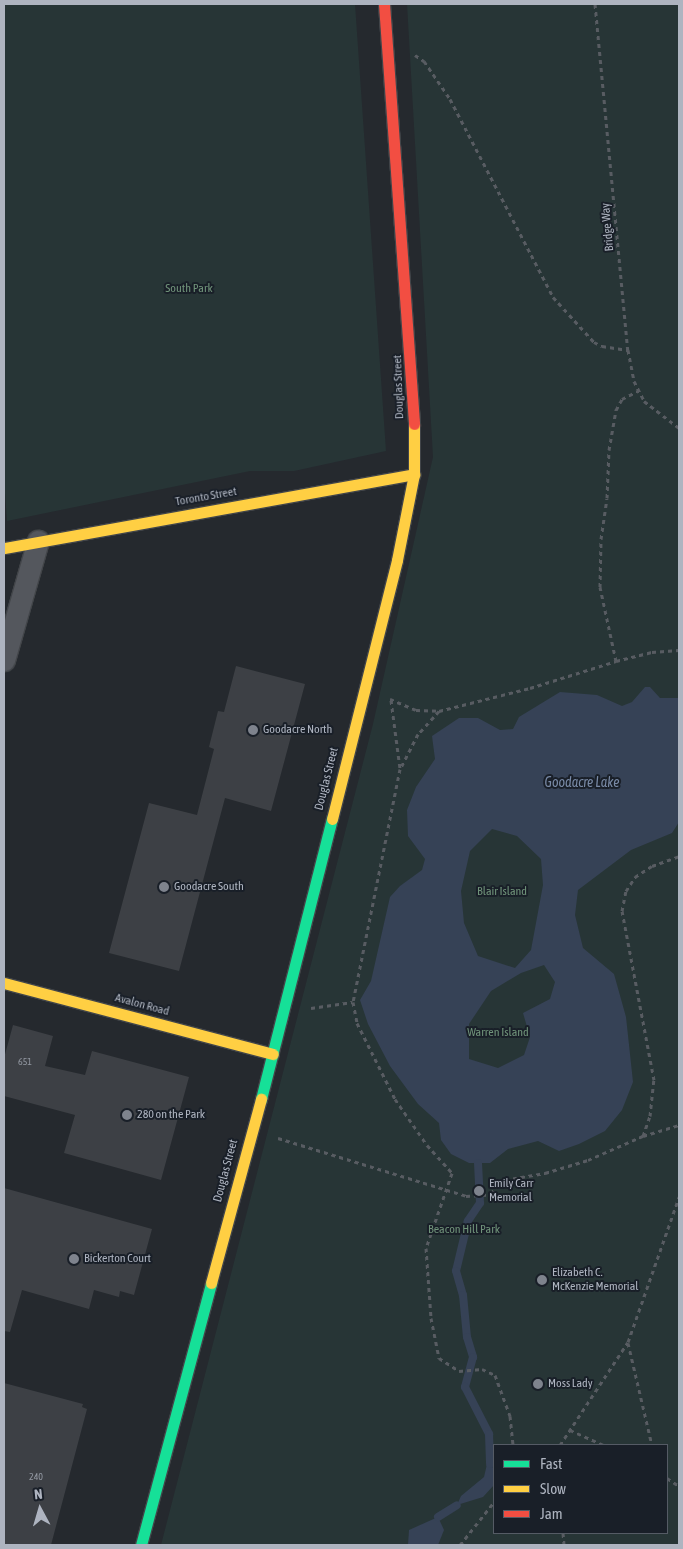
<!DOCTYPE html>
<style>
body{margin:0}
#map{position:relative;width:683px;height:1549px;overflow:hidden;background:#25292e;font-family:"Asap Condensed",sans-serif}
div>[style]{position:absolute}
.green>*{inset:0;background:#273536}
.water>*{inset:0;background:#364256}
.stream>*{height:8px;margin:-4px;padding:0 4px;transform-origin:4px;border-radius:4px;background:#364256}
.building>*{inset:0;background:#3d4045}
.path>*{height:3px;margin-top:-1.5px;transform-origin:0;background:repeating-linear-gradient(90deg,#585c62 0 4px,transparent 0 8px)}
.roads{filter:drop-shadow(1px 0 #424549) drop-shadow(-1px 0 #424549) drop-shadow(0 1px #424549) drop-shadow(0 -1px #424549)}
.street>*{height:21px;margin:-10.5px;padding:0 10.5px;transform-origin:10.5px;border-radius:10.5px;background:#54575d}
.fast>*{height:11px;margin:-5.5px;padding:0 5.5px;transform-origin:5.5px;border-radius:5.5px;background:#16e098}
.slow>*{height:11px;margin:-5.5px;padding:0 5.5px;transform-origin:5.5px;border-radius:5.5px;background:#ffcf43}
.jam>*{height:11px;margin:-5.5px;padding:0 5.5px;transform-origin:5.5px;border-radius:5.5px;background:#f24e42}
.dots>*{width:14px;height:14px;translate:-50% -50%;box-sizing:border-box;border:2px solid #191f28;border-radius:50%}
span{translate:-50% -50%;white-space:nowrap;text-align:center;line-height:1.15;-webkit-text-stroke:4px #191f28;paint-order:stroke}
.number-label{font-size:10px;color:#9297a1}
.number-label span{-webkit-text-stroke-width:0}
.street-label{font-size:12px;color:#aeb4c0}
.park-label{font-size:12px;color:#70937a}
.poi-label{font-size:12px;color:#aeb4c0}
.left{translate:0 -50%;text-align:left}
.water-label{font-size:14px;color:#798aa6;font-style:italic}
.frame{position:absolute;inset:0;border:5px solid #aeb4c0;pointer-events:none}
.legend{position:absolute;left:493px;top:1444px;width:175px;height:90px;box-sizing:border-box;background:#191f28;border:1px solid #555b65;margin:0;padding:6px 9px;list-style:none;font-size:15px;color:#aeb4c0}
.legend li{display:flex;align-items:center;gap:10px;height:25px}
.legend b{width:25px;border:1px solid #555b65}
.north{position:absolute;left:15px;top:1484px;width:50px;height:50px;-webkit-text-stroke:4px #191f28;paint-order:stroke;rotate:354deg;font-size:14px;font-weight:700;line-height:20px;text-align:center;color:#aeb4c0}
.north::after{content:'';display:block;margin:auto;width:18px;height:22px;background:#aeb4c0;clip-path:polygon(50% 0,100% 100%,50% 72%,0 100%)}
</style>
<div id="map">
<div class="green">
<div style="clip-path:polygon(4px 4px,355px 4px,386px 451px,294px 471px,250px 471px,7px 521px,4px 479px)"></div>
<div style="clip-path:polygon(evenodd,407px 4px,679px 4px,679px 1545px,161px 1545px,373px 724px,433px 457px,407px 4px,494px 1445px,667px 1445px,667px 1533px,494px 1533px,494px 1445px)"></div>
</div>
<div class="water">
<div style="clip-path:polygon(evenodd,645px 687px,650px 687px,660px 698px,679px 698px,679px 822px,672px 833px,631px 850px,578px 890px,575px 915px,583px 948px,614px 974px,626px 1017px,633px 1082px,622px 1110px,605px 1131px,579px 1144px,559px 1151px,538px 1141px,508px 1149px,490px 1163px,469px 1163px,451px 1154px,441px 1140px,439px 1123px,418px 1104px,390px 1066px,368px 1024px,360px 1000px,371px 981px,390px 897px,400px 886px,422px 870px,425px 859px,408px 836px,407px 810px,416px 787px,435px 759px,432px 736px,459px 718px,478px 718px,500px 730px,513px 729px,519px 717px,560px 692px,597px 695px,622px 706px,632px 702px,645px 687px,492px 829px,517px 836px,541px 859px,543px 885px,531px 950px,515px 968px,478px 956px,464px 923px,461px 891px,470px 851px,492px 829px,645px 687px,544px 965px,555px 982px,550px 999px,523px 1013px,530px 1037px,524px 1055px,498px 1068px,469px 1059px,469px 1024px,491px 991px,521px 973px,544px 965px)"></div>
<div style="clip-path:polygon(487px 1464px,494px 1468px,494px 1485px,483px 1497px,457px 1505px,461px 1496px,484px 1477px)"></div>
<div style="clip-path:polygon(438px 1517px,444px 1530px,438px 1545px,408px 1545px,409px 1530px)"></div>
</div>
<div class="stream">
<div style="left:478px;top:1163px;width:40px;rotate:87.1deg"></div>
<div style="left:480px;top:1203px;width:22px;rotate:124deg"></div>
<div style="left:468px;top:1221px;width:51px;rotate:103.5deg"></div>
<div style="left:456px;top:1271px;width:25px;rotate:74deg"></div>
<div style="left:463px;top:1295px;width:42px;rotate:84.6deg"></div>
<div style="left:467px;top:1337px;width:21px;rotate:73deg"></div>
<div style="left:473px;top:1357px;width:31px;rotate:105deg"></div>
<div style="left:465px;top:1387px;width:53px;rotate:62.9deg"></div>
<div style="left:489px;top:1434px;width:30px;rotate:88deg"></div>
<div style="left:438px;top:1517px;width:22px;rotate:-32deg"></div>
</div>
<div class="building">
<div style="clip-path:polygon(236px 666px,305px 684px,271px 811px,225px 798px,179px 971px,109px 953px,149px 803px,197px 815px,214px 749px,209px 747px,218px 711px,224px 712px)"></div>
<div style="clip-path:polygon(13px 1025px,53px 1036px,45px 1066px,85px 1075px,92px 1051px,189px 1077px,161px 1180px,64px 1153px,75px 1115px,4px 1096px,4px 1058px)"></div>
<div style="clip-path:polygon(4px 1188px,152px 1229px,134px 1295px,120px 1291px,119px 1297px,94px 1290px,89px 1309px,22px 1290px,10px 1332px,4px 1331px)"></div>
<div style="clip-path:polygon(4px 1383px,83px 1404px,82px 1407px,87px 1409px,51px 1545px,4px 1545px)"></div>
</div>
<div class="path">
<div style="left:595px;top:4px;width:348px;rotate:84.6deg"></div>
<div style="left:628px;top:350px;width:32px;rotate:79deg"></div>
<div style="left:634px;top:381px;width:22px;rotate:63deg"></div>
<div style="left:644px;top:401px;width:44px;rotate:37.6deg"></div>
<div style="left:415px;top:55px;width:11px;rotate:34deg"></div>
<div style="left:424px;top:61px;width:46px;rotate:55.6deg"></div>
<div style="left:450px;top:99px;width:223px;rotate:62.5deg"></div>
<div style="left:553px;top:297px;width:61px;rotate:47.7deg"></div>
<div style="left:594px;top:342px;width:9px;rotate:27deg"></div>
<div style="left:602px;top:346px;width:26px;rotate:9deg"></div>
<div style="left:616px;top:661px;width:76px;rotate:-102.2deg"></div>
<div style="left:600px;top:587px;width:48px;rotate:-88.8deg"></div>
<div style="left:601px;top:539px;width:41px;rotate:-81.7deg"></div>
<div style="left:607px;top:498px;width:48px;rotate:-87.6deg"></div>
<div style="left:609px;top:450px;width:41px;rotate:-80.1deg"></div>
<div style="left:616px;top:410px;width:13px;rotate:-61deg"></div>
<div style="left:622px;top:399px;width:18px;rotate:-27deg"></div>
<div style="left:390px;top:699px;width:28px;rotate:23deg"></div>
<div style="left:416px;top:710px;width:23px;rotate:2deg"></div>
<div style="left:439px;top:711px;width:94px;rotate:-14.2deg"></div>
<div style="left:530px;top:688px;width:90px;rotate:-17.4deg"></div>
<div style="left:616px;top:661px;width:37px;rotate:-14deg"></div>
<div style="left:652px;top:652px;width:27px;rotate:-4deg"></div>
<div style="left:391px;top:700px;width:69px;rotate:82.5deg"></div>
<div style="left:439px;top:711px;width:31px;rotate:132deg"></div>
<div style="left:418px;top:734px;width:39px;rotate:117deg"></div>
<div style="left:400px;top:769px;width:238px;rotate:101.4deg"></div>
<div style="left:353px;top:1002px;width:21px;rotate:79deg"></div>
<div style="left:357px;top:1023px;width:85px;rotate:63.4deg"></div>
<div style="left:395px;top:1099px;width:56px;rotate:55.2deg"></div>
<div style="left:427px;top:1145px;width:38px;rotate:48deg"></div>
<div style="left:452px;top:1173px;width:79px;rotate:109.1deg"></div>
<div style="left:426px;top:1248px;width:70px;rotate:85.9deg"></div>
<div style="left:431px;top:1318px;width:41px;rotate:78.7deg"></div>
<div style="left:439px;top:1358px;width:24px;rotate:33deg"></div>
<div style="left:459px;top:1371px;width:23px;rotate:-5deg"></div>
<div style="left:482px;top:1369px;width:14px;rotate:25deg"></div>
<div style="left:495px;top:1375px;width:44px;rotate:69.9deg"></div>
<div style="left:510px;top:1416px;width:29px;rotate:84deg"></div>
<div style="left:311px;top:1008px;width:42px;rotate:-8.1deg"></div>
<div style="left:643px;top:1136px;width:38px;rotate:-17deg"></div>
<div style="left:278px;top:1138px;width:197px;rotate:17.1deg"></div>
<div style="left:466px;top:1196px;width:26px;rotate:-4deg"></div>
<div style="left:492px;top:1194px;width:14px;rotate:-69deg"></div>
<div style="left:497px;top:1181px;width:49px;rotate:-9.5deg"></div>
<div style="left:545px;top:1173px;width:45px;rotate:-16.8deg"></div>
<div style="left:588px;top:1160px;width:60px;rotate:-23.6deg"></div>
<div style="left:643px;top:1136px;width:21px;rotate:-71deg"></div>
<div style="left:650px;top:1116px;width:36px;rotate:-84deg"></div>
<div style="left:654px;top:1080px;width:172px;rotate:-100.7deg"></div>
<div style="left:622px;top:911px;width:20px;rotate:-79deg"></div>
<div style="left:626px;top:891px;width:17px;rotate:-57deg"></div>
<div style="left:635px;top:877px;width:20px;rotate:-33deg"></div>
<div style="left:652px;top:866px;width:29px;rotate:-20deg"></div>
<div style="left:628px;top:1343px;width:105px;rotate:76.8deg"></div>
<div style="left:570px;top:1430px;width:37px;rotate:24deg"></div>
<div style="left:560px;top:1445px;width:123px;rotate:-56.6deg"></div>
<div style="left:628px;top:1342px;width:154px;rotate:-70.6deg"></div>
<div style="left:667px;top:1478px;width:14px;rotate:34deg"></div>
<div style="left:563px;top:1533px;width:12px;rotate:85deg"></div>
<div style="left:460px;top:1545px;width:55px;rotate:-51.7deg"></div>
</div>
<div class="roads">
<div class="street">
<div style="left:4px;top:660px;width:124px;rotate:-74.1deg"></div>
</div>
<div class="fast">
<div style="left:261px;top:1099px;width:289px;rotate:-75.8deg"></div>
<div style="left:141px;top:1545px;width:271px;rotate:-75deg"></div>
</div>
<div class="slow">
<div style="left:4px;top:548px;width:417px;rotate:-10.2deg"></div>
<div style="left:332px;top:819px;width:267px;rotate:-75.9deg"></div>
<div style="left:397px;top:560px;width:88px;rotate:-78.8deg"></div>
<div style="left:414px;top:474px;width:50px;rotate:-90deg"></div>
<div style="left:4px;top:983px;width:278px;rotate:14.8deg"></div>
<div style="left:211px;top:1283px;width:191px;rotate:-74.8deg"></div>
</div>
<div class="jam">
<div style="left:384px;top:4px;width:421px;rotate:85.9deg"></div>
</div>
</div>
<div class="dots">
<div style="left:253px;top:730px;background:#7e838d"></div>
<div style="left:164px;top:887px;background:#7e838d"></div>
<div style="left:127px;top:1115px;background:#7e838d"></div>
<div style="left:479px;top:1191px;background:#7e838d"></div>
<div style="left:74px;top:1259px;background:#7e838d"></div>
<div style="left:542px;top:1280px;background:#7e838d"></div>
<div style="left:538px;top:1384px;background:#7e838d"></div>
</div>
<div class="number-label">
<span style="left:25px;top:1062px">651</span>
<span style="left:36px;top:1477px">240</span>
</div>
<div class="street-label">
<span style="left:608px;top:227px;rotate:-95deg">Bridge Way</span>
<span style="left:399px;top:387px;rotate:-92deg">Douglas Street</span>
<span style="left:206px;top:497px;rotate:-10deg">Toronto Street</span>
<span style="left:327px;top:779px;rotate:-76deg">Douglas Street</span>
<span style="left:142px;top:1005px;rotate:15deg">Avalon Road</span>
<span style="left:226px;top:1171px;rotate:-75deg">Douglas Street</span>
</div>
<div class="park-label">
<span style="left:189px;top:289px">South Park</span>
<span style="left:502px;top:892px">Blair Island</span>
<span style="left:498px;top:1033px">Warren Island</span>
<span style="left:464px;top:1230px">Beacon Hill Park</span>
</div>
<div class="poi-label">
<span class="left" style="left:263px;top:730px">Goodacre North</span>
<span class="left" style="left:174px;top:887px">Goodacre South</span>
<span class="left" style="left:137px;top:1115px">280 on the Park</span>
<span class="left" style="left:489px;top:1191px">Emily Carr<br>Memorial</span>
<span class="left" style="left:84px;top:1259px">Bickerton Court</span>
<span class="left" style="left:552px;top:1280px">Elizabeth C.<br>McKenzie Memorial</span>
<span class="left" style="left:548px;top:1384px">Moss Lady</span>
</div>
<div class="water-label">
<span style="left:582px;top:782px">Goodacre Lake</span>
</div>
<div class="frame"></div>
<ul class="legend">
<li><b style="height:6px;background:#16e098"></b>Fast</li>
<li><b style="height:6px;background:#ffcf43"></b>Slow</li>
<li><b style="height:6px;background:#f24e42"></b>Jam</li>
</ul>
<div class="north">N</div>
</div>
